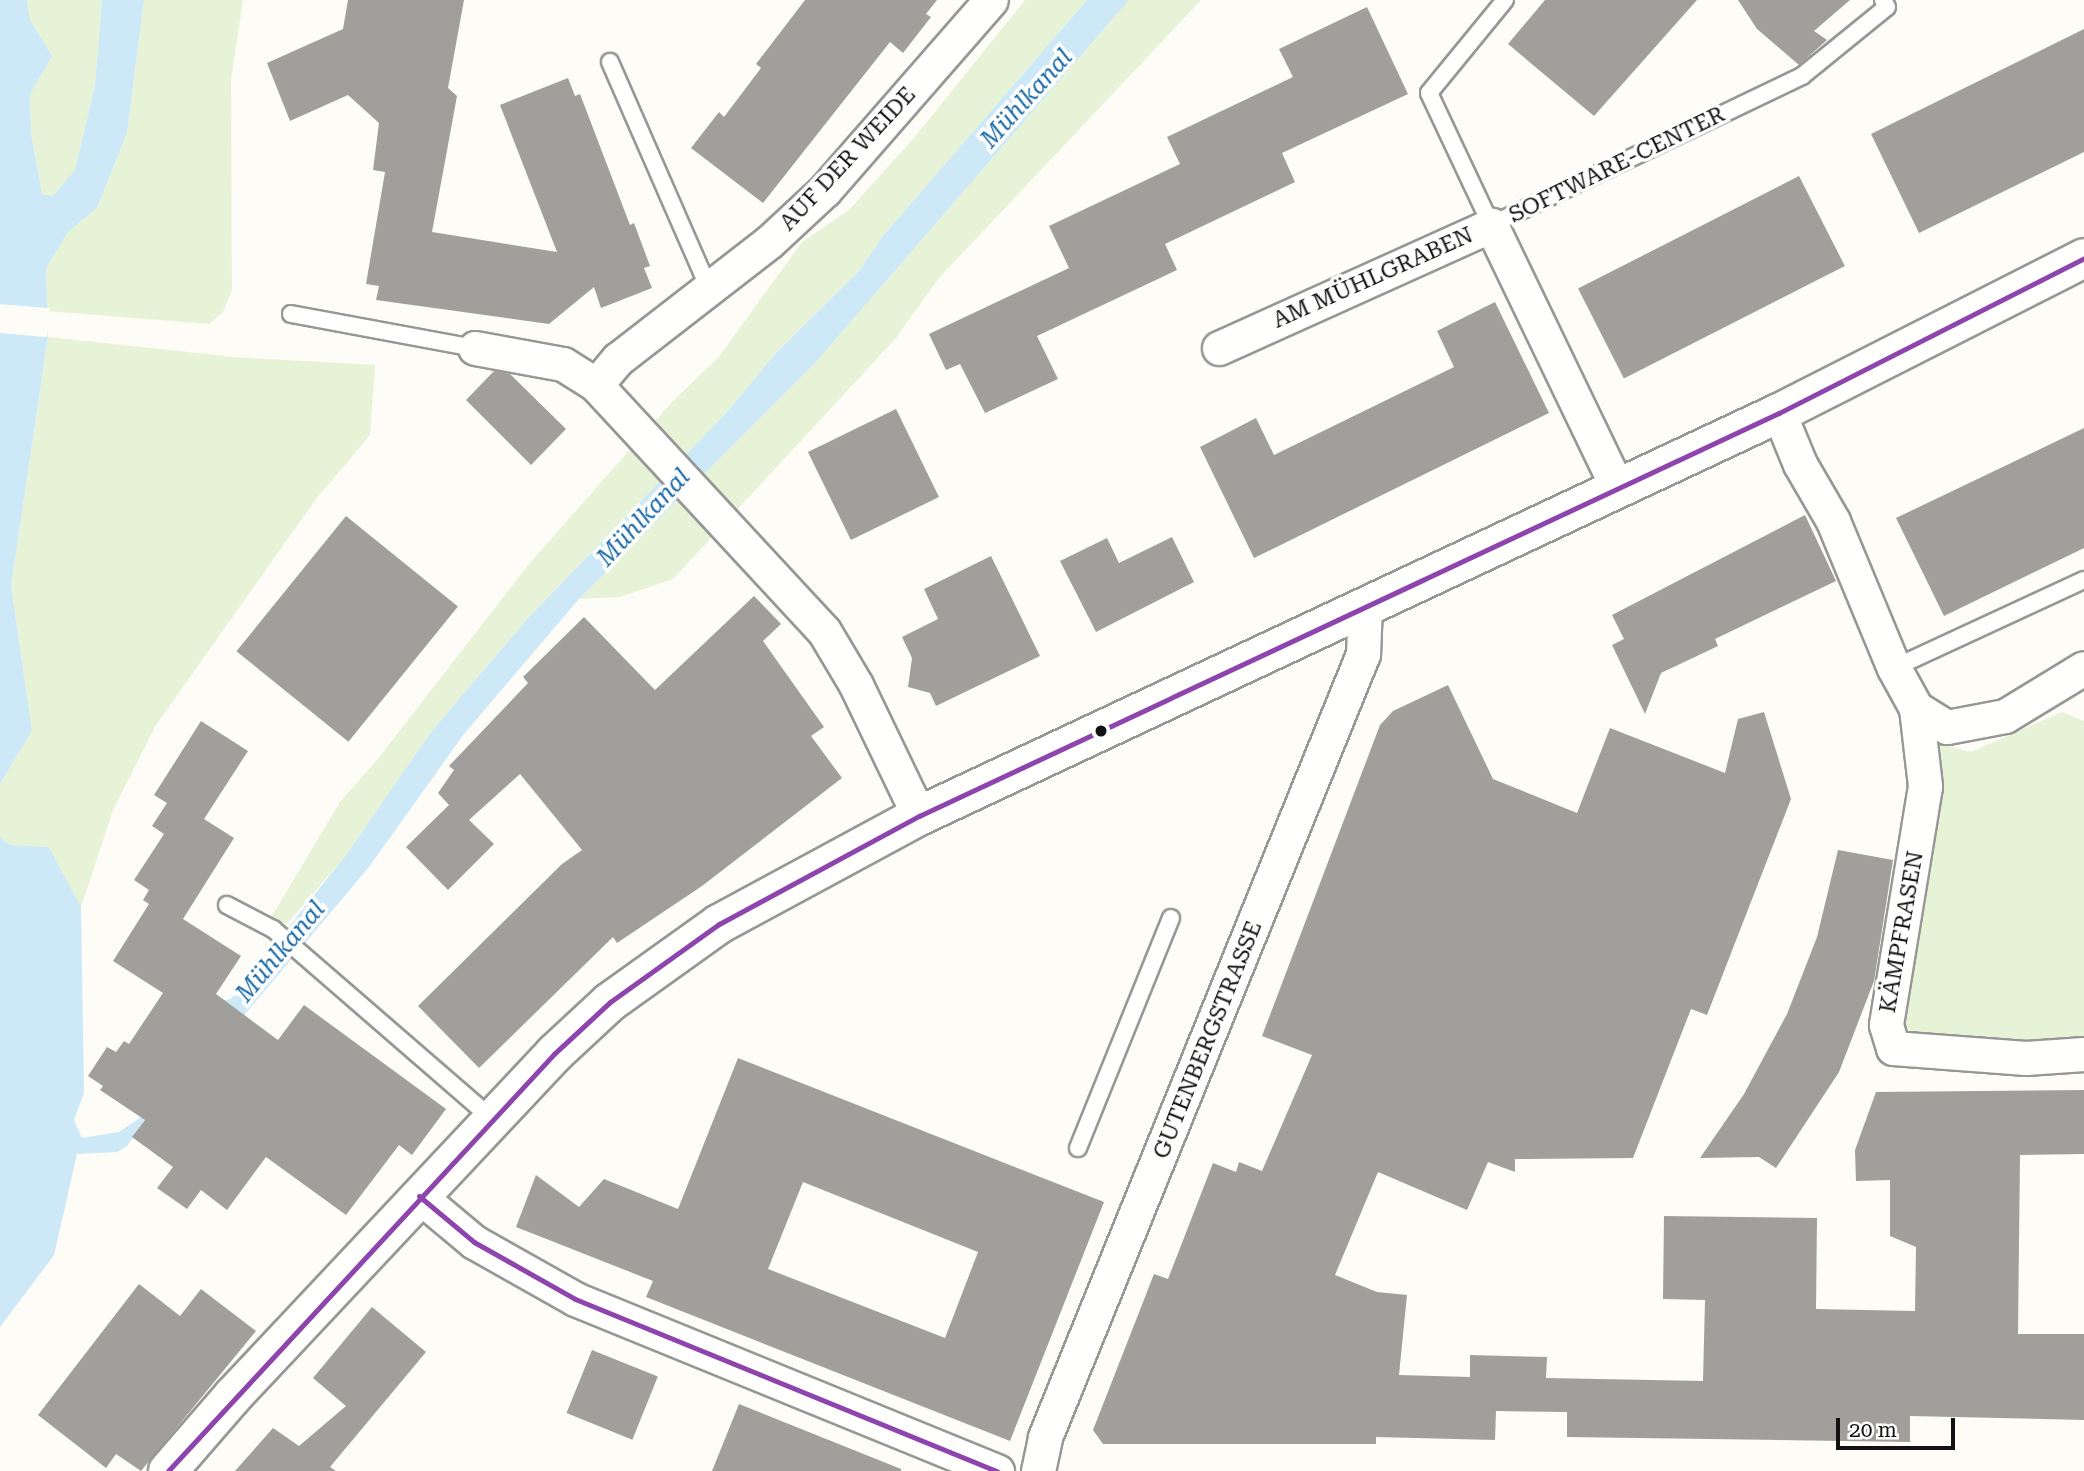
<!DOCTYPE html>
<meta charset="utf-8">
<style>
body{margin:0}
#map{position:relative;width:2084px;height:1471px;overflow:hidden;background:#fdfcf7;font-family:"Roboto Serif",serif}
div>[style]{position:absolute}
.green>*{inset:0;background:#e7f3d7}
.water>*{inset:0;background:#cde8f7}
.pier>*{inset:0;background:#fdfcf7;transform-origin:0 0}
.building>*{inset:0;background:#a19f9c;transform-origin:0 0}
.roads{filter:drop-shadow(2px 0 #979795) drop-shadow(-2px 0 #979795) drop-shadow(0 2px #979795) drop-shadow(0 -2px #979795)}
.service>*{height:16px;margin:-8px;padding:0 8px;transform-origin:8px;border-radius:8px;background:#fffffe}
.minor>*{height:33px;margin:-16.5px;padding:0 16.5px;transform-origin:16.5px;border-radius:16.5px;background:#fffffe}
.tertiary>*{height:38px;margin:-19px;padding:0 19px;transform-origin:19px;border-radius:19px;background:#fffffe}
.bus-1>*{height:5px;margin:-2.5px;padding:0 2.5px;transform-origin:2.5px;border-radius:2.5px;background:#8e44ad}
.dots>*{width:19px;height:19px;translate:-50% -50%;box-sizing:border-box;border:4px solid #fff;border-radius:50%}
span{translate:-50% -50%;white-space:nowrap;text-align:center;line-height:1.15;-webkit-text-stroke:7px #fff;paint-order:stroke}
.street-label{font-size:23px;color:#111}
.water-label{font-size:24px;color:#1768a6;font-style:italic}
.scale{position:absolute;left:1836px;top:1418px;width:119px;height:32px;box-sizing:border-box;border:4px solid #111;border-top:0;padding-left:9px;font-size:21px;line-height:24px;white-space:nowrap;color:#111;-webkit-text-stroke:5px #fff;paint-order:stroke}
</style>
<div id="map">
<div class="green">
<div style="clip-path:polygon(27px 0,102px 0,95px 85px,75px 170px,53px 196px,42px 194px,31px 133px,30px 95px,52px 56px,30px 20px)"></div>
<div style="clip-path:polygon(144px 0,243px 0,231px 80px,232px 290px,223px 312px,209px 324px,47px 311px,46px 268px,68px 232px,97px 208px,127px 133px)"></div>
<div style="clip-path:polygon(1025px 0,1087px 0,883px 236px,859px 271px,776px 353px,727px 412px,529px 617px,431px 732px,346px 855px,287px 924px,273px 921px,272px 916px,340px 802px,377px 760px,529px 564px,673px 401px,718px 358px,802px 242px,849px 210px,914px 138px)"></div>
<div style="clip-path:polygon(1129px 0,1201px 0,939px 278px,895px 339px,673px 579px,620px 597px,579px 599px,816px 362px)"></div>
<div style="clip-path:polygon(48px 337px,234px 357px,375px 365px,370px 435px,316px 499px,156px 725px,113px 810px,81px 907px,49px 847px,10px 845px,0 837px,0 784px,32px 729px,11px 586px)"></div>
<div style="clip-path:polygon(2062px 712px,2084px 721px,2084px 1038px,2033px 1047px,1925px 1041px,1892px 1017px,1939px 802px,1930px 741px,1971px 752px)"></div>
</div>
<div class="water">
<div style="clip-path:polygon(0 0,27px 0,30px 20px,52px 56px,30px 95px,31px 133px,42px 194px,53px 196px,75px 170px,95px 85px,102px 0,144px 0,127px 133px,97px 208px,68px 232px,46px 268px,48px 337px,11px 586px,32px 730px,0 784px)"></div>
<div style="clip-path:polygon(1087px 0,1129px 0,816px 362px,579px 599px,464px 734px,369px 867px,235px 1026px,220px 1001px,231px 999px,346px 855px,431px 732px,529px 617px,727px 412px,776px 353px,859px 271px,883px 236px)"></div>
<div style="clip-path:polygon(0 837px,10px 845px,49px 847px,81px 907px,84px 1093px,74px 1120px,82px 1138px,119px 1132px,141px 1117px,145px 1119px,127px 1146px,117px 1152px,77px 1154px,54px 1255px,0 1327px)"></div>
</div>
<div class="pier">
<div style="left:0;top:304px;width:50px;height:29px;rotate:5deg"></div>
</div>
<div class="building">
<div style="clip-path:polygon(348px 0,464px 0,448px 88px,457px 96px,432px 232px,557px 252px,500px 105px,568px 78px,575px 96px,580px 94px,630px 225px,634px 223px,650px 266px,644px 268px,652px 288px,601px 308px,594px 287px,549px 324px,376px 300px,379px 286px,366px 284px,385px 172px,373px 170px,379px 123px,348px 95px,290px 121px,267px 63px,343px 29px)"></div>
<div style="clip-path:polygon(805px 0,937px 0,926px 14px,931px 17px,903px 53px,890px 42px,763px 203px,691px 148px,719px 112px,724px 117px,761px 68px,756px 64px)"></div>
<div style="clip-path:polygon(1545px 0,1697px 0,1594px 116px,1508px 44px)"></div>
<div style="clip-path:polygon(1738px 0,1850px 0,1814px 31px,1827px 40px,1799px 65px,1757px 29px)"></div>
<div style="clip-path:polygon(1367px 7px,1408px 94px,1282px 153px,1295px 182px,1165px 244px,1177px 270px,1037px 336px,1058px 379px,985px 413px,960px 364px,946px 370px,929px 334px,1069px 268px,1049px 226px,1180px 164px,1167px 137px,1293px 77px,1279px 49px)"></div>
<div style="clip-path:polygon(2084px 29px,2084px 152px,1919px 233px,1871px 134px)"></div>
<div style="left:1799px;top:176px;width:101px;height:248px;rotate:63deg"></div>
<div style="clip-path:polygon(1495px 302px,1549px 413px,1254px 558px,1200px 447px,1256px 418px,1274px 455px,1454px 367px,1437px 331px)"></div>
<div style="clip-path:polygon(494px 371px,510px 374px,566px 429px,531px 465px,466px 400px)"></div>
<div style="left:896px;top:409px;width:98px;height:98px;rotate:64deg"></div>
<div style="clip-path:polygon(2084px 428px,2084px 548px,1944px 616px,1896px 518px)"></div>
<div style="clip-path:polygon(1805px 515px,1836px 581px,1715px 639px,1718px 646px,1661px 673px,1645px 714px,1612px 645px,1624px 639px,1612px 615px)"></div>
<div style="left:346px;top:516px;width:144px;height:174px;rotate:39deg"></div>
<div style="clip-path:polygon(1172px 537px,1194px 582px,1096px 632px,1060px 561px,1107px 538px,1119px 563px)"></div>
<div style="clip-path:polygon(991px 556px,1040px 656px,936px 706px,930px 693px,908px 687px,912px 658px,902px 637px,938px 619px,924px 589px)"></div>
<div style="clip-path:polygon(754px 596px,781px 624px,763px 641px,824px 727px,811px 736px,842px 778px,702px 886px,617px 943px,613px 937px,479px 1068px,418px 1006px,562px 864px,582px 850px,520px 774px,469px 820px,494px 844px,448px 890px,406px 847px,449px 805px,438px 793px,454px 770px,449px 766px,528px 683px,523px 677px,584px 617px,655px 690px)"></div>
<div style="clip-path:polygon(1448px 685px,1493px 779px,1577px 813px,1610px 728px,1725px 773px,1738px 719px,1764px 712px,1791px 799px,1707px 1015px,1691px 1009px,1633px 1158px,1515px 1159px,1515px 1172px,1488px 1162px,1467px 1210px,1378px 1172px,1335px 1275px,1377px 1292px,1407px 1295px,1399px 1375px,1470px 1377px,1470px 1355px,1547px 1357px,1546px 1378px,1703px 1381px,1705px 1300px,1663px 1299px,1664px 1216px,1817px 1218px,1816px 1309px,1915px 1311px,1916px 1247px,1890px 1236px,1890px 1180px,1856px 1181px,1855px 1150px,1876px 1092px,2084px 1090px,2084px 1154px,2020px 1155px,2018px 1334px,2084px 1334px,2084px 1420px,1910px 1416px,1910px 1442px,1567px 1437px,1567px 1412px,1496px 1411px,1495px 1440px,1376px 1437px,1376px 1444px,1103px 1444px,1093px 1430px,1154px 1274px,1168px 1279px,1213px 1163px,1236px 1172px,1239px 1162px,1262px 1171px,1312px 1055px,1262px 1036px,1380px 725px,1393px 711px)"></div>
<div style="clip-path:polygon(201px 721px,248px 751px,204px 819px,234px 838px,183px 919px,241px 956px,216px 994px,278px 1040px,304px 1005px,446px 1109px,412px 1155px,399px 1145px,346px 1215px,266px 1157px,227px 1210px,201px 1190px,187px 1209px,157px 1188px,173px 1167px,132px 1137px,145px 1120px,100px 1090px,103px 1086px,88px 1076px,107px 1047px,116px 1052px,124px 1041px,129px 1044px,163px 993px,113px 961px,149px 904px,143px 900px,149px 890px,134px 880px,164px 834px,152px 826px,167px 803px,154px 795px)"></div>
<div style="clip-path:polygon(1838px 850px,1893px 860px,1874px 981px,1839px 1072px,1776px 1168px,1759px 1157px,1700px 1158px,1744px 1094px,1787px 1014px,1817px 937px)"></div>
<div style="clip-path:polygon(evenodd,738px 1058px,1104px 1202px,1010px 1441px,646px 1297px,653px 1281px,516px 1227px,536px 1175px,579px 1207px,604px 1179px,678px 1209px,738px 1058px,803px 1182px,978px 1252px,945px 1338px,768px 1269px,803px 1182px)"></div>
<div style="clip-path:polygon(139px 1284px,180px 1316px,201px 1289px,256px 1331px,141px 1471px,116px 1454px,106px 1468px,38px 1415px)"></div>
<div style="clip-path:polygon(372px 1307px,426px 1352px,330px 1467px,336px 1471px,235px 1471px,273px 1428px,299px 1446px,346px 1406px,313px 1378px)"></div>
<div style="left:592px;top:1350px;width:71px;height:68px;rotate:22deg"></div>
<div style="clip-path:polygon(739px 1404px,901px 1469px,901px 1471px,712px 1471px)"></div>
</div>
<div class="roads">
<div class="service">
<div style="left:1505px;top:0;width:120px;rotate:129.3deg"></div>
<div style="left:1429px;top:93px;width:146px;rotate:64.8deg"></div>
<div style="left:1491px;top:225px;width:345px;rotate:-25.6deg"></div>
<div style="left:1802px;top:76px;width:109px;rotate:-39.1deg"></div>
<div style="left:1887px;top:7px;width:8px;rotate:-120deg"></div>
<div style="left:610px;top:62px;width:248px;rotate:66.4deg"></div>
<div style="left:291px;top:314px;width:187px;rotate:10.5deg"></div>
<div style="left:1894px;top:668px;width:209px;rotate:-24.9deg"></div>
<div style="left:227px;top:905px;width:52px;rotate:27.6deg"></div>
<div style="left:273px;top:929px;width:290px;rotate:40.9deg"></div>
<div style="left:1078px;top:1148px;width:248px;rotate:-68deg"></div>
</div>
<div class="minor">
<div style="left:475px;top:348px;width:89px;rotate:10.3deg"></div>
<div style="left:563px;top:364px;width:39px;rotate:32deg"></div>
<div style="left:596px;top:385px;width:335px;rotate:47.2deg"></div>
<div style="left:824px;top:631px;width:63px;rotate:59.3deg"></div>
<div style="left:856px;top:685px;width:145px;rotate:64.3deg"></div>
<div style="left:1219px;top:348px;width:299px;rotate:-24.3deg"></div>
<div style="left:1491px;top:225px;width:291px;rotate:64.3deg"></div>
<div style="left:596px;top:385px;width:34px;rotate:-50deg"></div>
<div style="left:618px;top:359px;width:191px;rotate:-37.8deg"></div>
<div style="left:769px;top:242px;width:76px;rotate:-42.9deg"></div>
<div style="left:825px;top:190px;width:252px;rotate:-48.9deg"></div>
<div style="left:1779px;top:413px;width:55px;rotate:67.6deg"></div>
<div style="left:1800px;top:464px;width:66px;rotate:59.9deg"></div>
<div style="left:1833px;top:521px;width:159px;rotate:67.5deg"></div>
<div style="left:1894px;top:668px;width:46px;rotate:61.2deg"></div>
<div style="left:1916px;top:708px;width:79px;rotate:83.4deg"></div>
<div style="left:1925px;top:786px;width:242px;rotate:99.3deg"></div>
<div style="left:1886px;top:1025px;width:24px;rotate:73deg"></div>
<div style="left:1893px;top:1048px;width:133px;rotate:4.3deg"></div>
<div style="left:2026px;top:1058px;width:58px;rotate:-3.9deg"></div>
<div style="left:1916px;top:708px;width:36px;rotate:32deg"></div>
<div style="left:1947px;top:727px;width:59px;rotate:-10.7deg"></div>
<div style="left:2005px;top:716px;width:92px;rotate:-31.3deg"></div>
<div style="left:419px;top:1196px;width:72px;rotate:39.9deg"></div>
<div style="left:474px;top:1242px;width:116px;rotate:29.4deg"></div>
<div style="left:575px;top:1299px;width:456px;rotate:22.2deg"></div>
<div style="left:1038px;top:1471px;width:35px;rotate:-78deg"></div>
<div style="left:1045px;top:1437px;width:845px;rotate:-67.9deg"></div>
<div style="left:1363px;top:654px;width:47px;rotate:-87.6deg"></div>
</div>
<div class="tertiary">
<div style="left:168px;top:1471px;width:99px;rotate:-49.1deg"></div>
<div style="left:233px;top:1396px;width:469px;rotate:-46.8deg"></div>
<div style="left:554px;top:1054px;width:76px;rotate:-42.9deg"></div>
<div style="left:610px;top:1002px;width:134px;rotate:-35.6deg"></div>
<div style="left:719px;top:924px;width:227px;rotate:-28.4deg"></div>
<div style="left:919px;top:816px;width:950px;rotate:-25.11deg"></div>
<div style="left:1779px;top:413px;width:342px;rotate:-26.9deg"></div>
</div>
</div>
<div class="bus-1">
<div style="left:419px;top:1196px;width:72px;rotate:39.9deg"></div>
<div style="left:474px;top:1242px;width:116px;rotate:29.4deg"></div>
<div style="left:575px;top:1299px;width:456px;rotate:22.2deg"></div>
<div style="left:168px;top:1471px;width:568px;rotate:-47.21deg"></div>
<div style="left:554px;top:1054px;width:76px;rotate:-42.9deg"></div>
<div style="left:610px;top:1002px;width:134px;rotate:-35.6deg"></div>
<div style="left:719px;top:924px;width:227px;rotate:-28.4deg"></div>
<div style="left:919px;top:816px;width:950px;rotate:-25.11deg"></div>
<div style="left:1779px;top:413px;width:342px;rotate:-26.9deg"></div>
</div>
<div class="dots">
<div style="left:1101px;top:731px;background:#111"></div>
</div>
<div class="street-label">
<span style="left:848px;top:159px;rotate:-47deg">AUF DER WEIDE</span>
<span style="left:1617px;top:165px;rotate:-26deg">SOFTWARE-CENTER</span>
<span style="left:1373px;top:278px;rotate:-24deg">AM MÜHLGRABEN</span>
<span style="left:1902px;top:932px;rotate:-80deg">KÄMPFRASEN</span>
<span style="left:1208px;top:1040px;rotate:-68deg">GUTENBERGSTRASSE</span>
</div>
<div class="water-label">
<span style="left:1027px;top:99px;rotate:-48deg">Mühlkanal</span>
<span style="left:644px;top:518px;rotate:-47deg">Mühlkanal</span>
<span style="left:281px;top:952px;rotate:-50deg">Mühlkanal</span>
</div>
<div class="scale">20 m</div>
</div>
